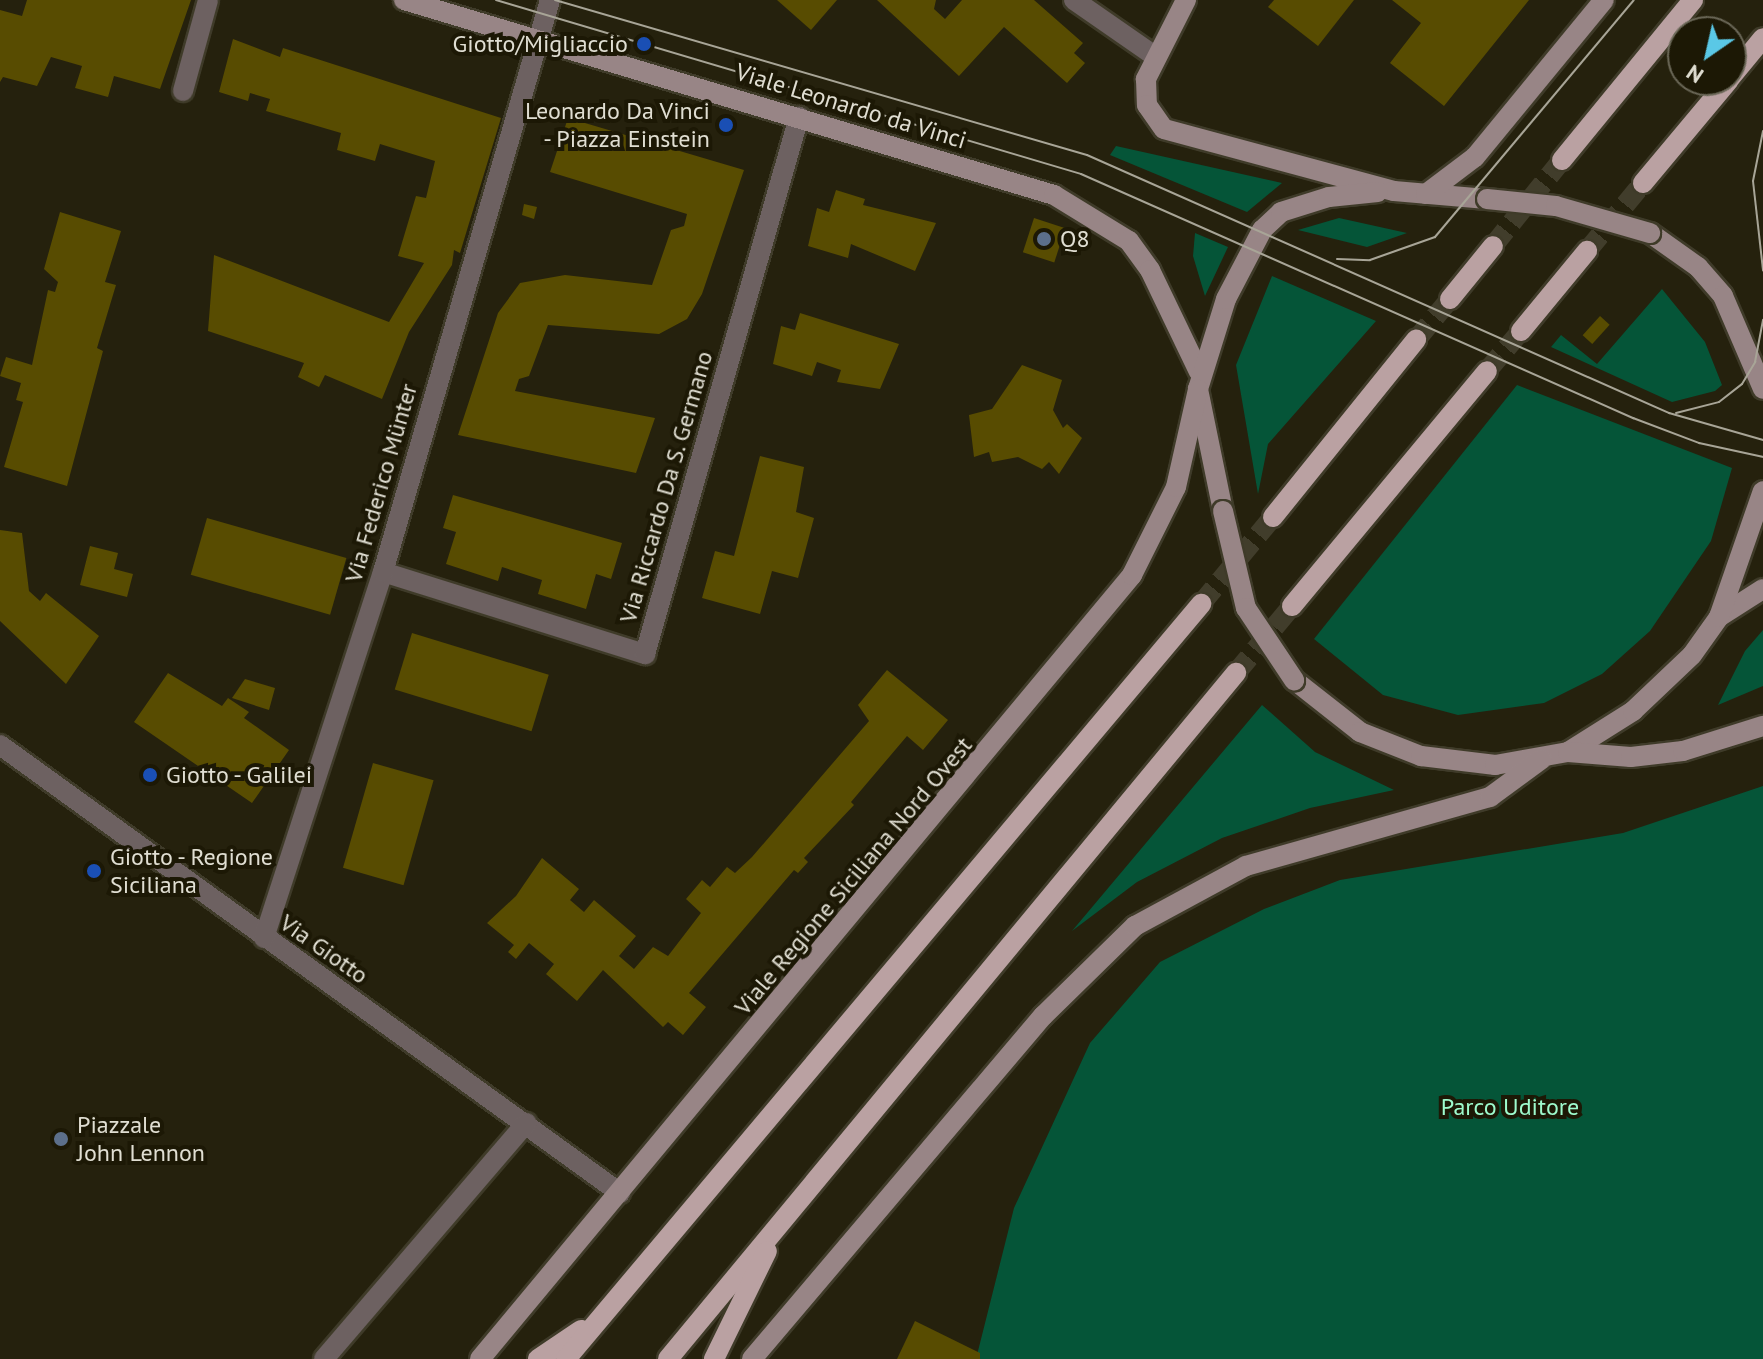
<!DOCTYPE html>
<meta charset="utf-8">
<style>
body{margin:0}
#map{position:relative;width:1763px;height:1359px;overflow:hidden;background:#25210d;font-family:"PT Sans",sans-serif}
div>[style]{position:absolute}
.green>*{inset:0;background:#055538}
.building>*{inset:0;background:#584c01;transform-origin:0 0}
.primary-tunnel>*{height:20px;margin-top:-10px;transform-origin:0;background:repeating-linear-gradient(90deg,#413d2b 0 20px,transparent 0 30px)}
.roads{filter:drop-shadow(2px 0 #3f3b29) drop-shadow(-2px 0 #3f3b29) drop-shadow(0 2px #3f3b29) drop-shadow(0 -2px #3f3b29)}
.street>*{height:20px;margin:-10px;padding:0 10px;transform-origin:10px;border-radius:10px;background:#6d6161}
.secondary>*{height:20px;margin:-10px;padding:0 10px;transform-origin:10px;border-radius:10px;background:#988586}
.primary>*{height:20px;margin:-10px;padding:0 10px;transform-origin:10px;border-radius:10px;background:#baa1a2}
.tram>*{height:2px;margin:-1px;padding:0 1px;transform-origin:1px;border-radius:1px;background:#a8a597}
.bridges{filter:drop-shadow(2px 0 #3f3b29) drop-shadow(-2px 0 #3f3b29) drop-shadow(0 2px #3f3b29) drop-shadow(0 -2px #3f3b29)}
.secondary-bridge>*{height:20px;margin:-10px;padding:0 10px;transform-origin:10px;border-radius:10px;background:#988586}
.dots>*{width:22px;height:22px;translate:-50% -50%;box-sizing:border-box;border:4px solid #1c1805;border-radius:50%}
span{translate:-50% -50%;white-space:nowrap;text-align:center;line-height:1.15;-webkit-text-stroke:8px #1c1805;paint-order:stroke}
.poi-label{font-size:24px;color:#e0ded2}
.right{translate:-100% -50%;text-align:right}
.left{translate:0 -50%;text-align:left}
.street-label{font-size:24px;color:#e0ded2}
.park-label{font-size:24px;color:#9efbcd}
.north{position:absolute;left:1667px;top:16px;width:80px;height:80px;box-sizing:border-box;background:#1c1805;border:2px solid #6a6757;border-radius:50%;rotate:214deg;font-size:22px;font-weight:700;line-height:32px;text-align:center;color:#e0ded2}
.north::after{content:'';display:block;margin:auto;width:28px;height:36px;background:#5ac8e6;clip-path:polygon(50% 0,100% 100%,50% 72%,0 100%)}
</style>
<div id="map">
<div class="green">
<div style="clip-path:polygon(1116px 146px,1282px 183px,1247px 212px,1110px 155px)"></div>
<div style="clip-path:polygon(1339px 218px,1407px 233px,1367px 247px,1298px 230px)"></div>
<div style="clip-path:polygon(1195px 233px,1228px 247px,1205px 296px,1193px 256px)"></div>
<div style="clip-path:polygon(1272px 276px,1376px 321px,1268px 444px,1258px 494px,1236px 365px)"></div>
<div style="clip-path:polygon(1662px 289px,1705px 342px,1722px 385px,1715px 391px,1672px 402px,1551px 347px,1561px 335px,1597px 364px)"></div>
<div style="clip-path:polygon(1517px 385px,1732px 468px,1711px 541px,1650px 631px,1602px 674px,1544px 703px,1458px 715px,1383px 695px,1314px 639px)"></div>
<div style="clip-path:polygon(1763px 630px,1763px 686px,1718px 705px,1745px 651px)"></div>
<div style="clip-path:polygon(1262px 705px,1315px 752px,1394px 790px,1310px 808px,1222px 838px,1137px 882px,1072px 931px)"></div>
<div style="clip-path:polygon(1763px 786px,1763px 1359px,976px 1359px,1014px 1208px,1090px 1043px,1160px 962px,1264px 909px,1340px 880px,1623px 833px)"></div>
</div>
<div class="building">
<div style="clip-path:polygon(27px 0,191px 0,160px 89px,114px 76px,108px 97px,75px 88px,82px 66px,51px 57px,37px 86px,3px 77px,0 82px,0 10px,22px 16px)"></div>
<div style="clip-path:polygon(777px 0,837px 0,811px 30px)"></div>
<div style="clip-path:polygon(877px 0,936px 0,934px 9px,945px 19px,962px 0,1034px 0,1083px 43px,1074px 53px,1085px 63px,1067px 83px,1004px 27px,959px 76px)"></div>
<div style="clip-path:polygon(1274px 0,1354px 0,1318px 46px,1268px 7px)"></div>
<div style="clip-path:polygon(1392px 0,1529px 0,1444px 106px,1390px 63px,1421px 23px)"></div>
<div style="clip-path:polygon(233px 39px,280px 57px,283px 48px,501px 118px,460px 253px,454px 250px,452px 265px,409px 332px,382px 399px,325px 375px,319px 387px,298px 377px,304px 363px,208px 331px,214px 255px,389px 322px,424px 263px,398px 256px,416px 196px,426px 198px,435px 161px,380px 144px,375px 161px,337px 150px,341px 133px,266px 111px,270px 99px,250px 93px,248px 101px,219px 92px)"></div>
<div style="clip-path:polygon(568px 118px,744px 170px,702px 294px,687px 319px,659px 334px,548px 325px,529px 376px,519px 379px,515px 391px,655px 418px,636px 473px,458px 435px,498px 313px,520px 283px,565px 275px,652px 285px,671px 230px,684px 226px,687px 214px,550px 172px)"></div>
<div style="clip-path:polygon(836px 190px,865px 199px,863px 205px,936px 223px,915px 271px,851px 244px,848px 258px,808px 246px,817px 208px,829px 212px)"></div>
<div style="clip-path:polygon(524px 204px,537px 207px,534px 219px,522px 215px)"></div>
<div style="clip-path:polygon(60px 212px,121px 231px,105px 282px,116px 285px,97px 348px,103px 351px,67px 486px,4px 467px,23px 402px,16px 400px,21px 383px,0 376px,6px 357px,32px 365px,48px 290px,55px 292px,58px 282px,44px 269px)"></div>
<div style="left:1034px;top:218px;width:33px;height:36px;rotate:18deg"></div>
<div style="clip-path:polygon(800px 313px,899px 344px,880px 389px,837px 382px,841px 370px,817px 362px,812px 376px,773px 364px,781px 326px,795px 330px)"></div>
<div style="left:1600px;top:316px;width:13px;height:26px;rotate:42deg"></div>
<div style="clip-path:polygon(1022px 365px,1062px 380px,1053px 410px,1063px 428px,1067px 424px,1082px 438px,1059px 474px,1049px 462px,1042px 469px,1018px 457px,992px 462px,989px 452px,974px 457px,969px 415px,992px 409px)"></div>
<div style="clip-path:polygon(760px 456px,804px 467px,796px 512px,814px 518px,798px 578px,772px 571px,760px 614px,702px 598px,715px 551px,734px 556px)"></div>
<div style="clip-path:polygon(453px 495px,622px 543px,611px 579px,596px 574px,586px 609px,538px 594px,542px 580px,502px 567px,498px 581px,446px 564px,456px 532px,443px 528px)"></div>
<div style="left:207px;top:518px;width:145px;height:59px;rotate:16deg"></div>
<div style="clip-path:polygon(0 530px,22px 533px,29px 591px,40px 601px,46px 593px,99px 636px,66px 684px,0 621px)"></div>
<div style="clip-path:polygon(90px 546px,118px 553px,114px 569px,133px 574px,127px 597px,80px 585px)"></div>
<div style="left:412px;top:633px;width:143px;height:59px;rotate:17deg"></div>
<div style="clip-path:polygon(887px 670px,948px 720px,923px 750px,907px 736px,851px 802px,854px 805px,804px 858px,808px 862px,798px 873px,794px 870px,689px 993px,706px 1007px,683px 1035px,668px 1022px,663px 1027px,603px 970px,577px 1001px,546px 974px,554px 964px,529px 943px,516px 959px,508px 952px,514px 945px,487px 923px,516px 896px,542px 858px,579px 889px,570px 900px,584px 912px,594px 900px,636px 936px,619px 956px,634px 969px,653px 947px,668px 956px,701px 913px,686px 899px,702px 880px,710px 887px,727px 867px,735px 873px,752px 857px,869px 721px,858px 705px)"></div>
<div style="clip-path:polygon(168px 673px,222px 706px,228px 698px,249px 712px,244px 718px,289px 750px,252px 803px,134px 722px)"></div>
<div style="clip-path:polygon(245px 679px,275px 688px,269px 710px,232px 698px)"></div>
<div style="left:373px;top:763px;width:63px;height:109px;rotate:16deg"></div>
<div style="clip-path:polygon(915px 1321px,980px 1353px,980px 1359px,897px 1359px)"></div>
</div>
<div class="primary-tunnel">
<div style="left:1493px;top:246px;width:110px;rotate:-51.3deg"></div>
<div style="left:1587px;top:251px;width:88px;rotate:-50.5deg"></div>
<div style="left:1416px;top:340px;width:53px;rotate:-50.3deg"></div>
<div style="left:1487px;top:371px;width:52px;rotate:-49.6deg"></div>
<div style="left:1201px;top:604px;width:113px;rotate:-50.4deg"></div>
<div style="left:1236px;top:673px;width:87px;rotate:-50.1deg"></div>
</div>
<div class="roads">
<div class="street">
<div style="left:1074px;top:0;width:100px;rotate:34.8deg"></div>
<div style="left:183px;top:91px;width:94px;rotate:-74.6deg"></div>
<div style="left:383px;top:572px;width:275px;rotate:17.4deg"></div>
<div style="left:645px;top:654px;width:559px;rotate:-74deg"></div>
<div style="left:0;top:745px;width:765px;rotate:35.85deg"></div>
<div style="left:264px;top:938px;width:385px;rotate:-72deg"></div>
<div style="left:383px;top:572px;width:596px;rotate:-73.72deg"></div>
<div style="left:324px;top:1359px;width:311px;rotate:-49.4deg"></div>
</div>
<div class="secondary">
<div style="left:404px;top:0;width:679px;rotate:16.7deg"></div>
<div style="left:1054px;top:195px;width:88px;rotate:31.5deg"></div>
<div style="left:1129px;top:241px;width:36px;rotate:54deg"></div>
<div style="left:1150px;top:270px;width:113px;rotate:64.3deg"></div>
<div style="left:1186px;top:0;width:89px;rotate:116.9deg"></div>
<div style="left:1146px;top:79px;width:26px;rotate:88deg"></div>
<div style="left:1147px;top:105px;width:29px;rotate:55deg"></div>
<div style="left:1164px;top:129px;width:238px;rotate:15.1deg"></div>
<div style="left:1394px;top:191px;width:93px;rotate:4.9deg"></div>
<div style="left:1426px;top:194px;width:61px;rotate:-37.1deg"></div>
<div style="left:1475px;top:157px;width:203px;rotate:-50.6deg"></div>
<div style="left:1650px;top:233px;width:59px;rotate:35.3deg"></div>
<div style="left:1698px;top:267px;width:38px;rotate:49deg"></div>
<div style="left:1723px;top:296px;width:101px;rotate:66.7deg"></div>
<div style="left:1223px;top:511px;width:125px;rotate:-101.6deg"></div>
<div style="left:1198px;top:389px;width:94px;rotate:-72.7deg"></div>
<div style="left:1226px;top:299px;width:78px;rotate:-62.4deg"></div>
<div style="left:1262px;top:230px;width:26px;rotate:-43deg"></div>
<div style="left:1281px;top:212px;width:50px;rotate:-17.4deg"></div>
<div style="left:1329px;top:197px;width:49px;rotate:-5.8deg"></div>
<div style="left:1719px;top:617px;width:52px;rotate:-32.5deg"></div>
<div style="left:1294px;top:680px;width:84px;rotate:38.2deg"></div>
<div style="left:1360px;top:732px;width:66px;rotate:21.5deg"></div>
<div style="left:1421px;top:756px;width:75px;rotate:6.9deg"></div>
<div style="left:1495px;top:765px;width:74px;rotate:-10.1deg"></div>
<div style="left:1568px;top:752px;width:77px;rotate:-32.2deg"></div>
<div style="left:1633px;top:711px;width:81px;rotate:-43.5deg"></div>
<div style="left:1692px;top:655px;width:47px;rotate:-54.6deg"></div>
<div style="left:1719px;top:617px;width:133px;rotate:-70.8deg"></div>
<div style="left:1568px;top:752px;width:63px;rotate:4.5deg"></div>
<div style="left:1631px;top:757px;width:52px;rotate:-6.6deg"></div>
<div style="left:1683px;top:751px;width:84px;rotate:-17.4deg"></div>
<div style="left:480px;top:1359px;width:1020px;rotate:-50.25deg"></div>
<div style="left:1132px;top:575px;width:98px;rotate:-63.4deg"></div>
<div style="left:1176px;top:487px;width:100px;rotate:-77.3deg"></div>
<div style="left:752px;top:1359px;width:450px;rotate:-49.7deg"></div>
<div style="left:1043px;top:1016px;width:129px;rotate:-44.4deg"></div>
<div style="left:1135px;top:926px;width:126px;rotate:-28.4deg"></div>
<div style="left:1246px;top:866px;width:254px;rotate:-15.8deg"></div>
<div style="left:1490px;top:797px;width:64px;rotate:-36.2deg"></div>
</div>
<div class="primary">
<div style="left:1731px;top:77px;width:50px;rotate:-50.6deg"></div>
<div style="left:1562px;top:160px;width:207px;rotate:-50.7deg"></div>
<div style="left:1643px;top:183px;width:134px;rotate:-50.1deg"></div>
<div style="left:1450px;top:299px;width:68px;rotate:-50.9deg"></div>
<div style="left:1521px;top:331px;width:104px;rotate:-50.5deg"></div>
<div style="left:1273px;top:517px;width:228px;rotate:-51.1deg"></div>
<div style="left:1292px;top:606px;width:305px;rotate:-50.3deg"></div>
<div style="left:538px;top:1359px;width:52px;rotate:-34deg"></div>
<div style="left:566px;top:1359px;width:987px;rotate:-49.93deg"></div>
<div style="left:668px;top:1359px;width:891px;rotate:-50.38deg"></div>
<div style="left:714px;top:1359px;width:120px;rotate:-63.9deg"></div>
</div>
</div>
<div class="tram">
<div style="left:496px;top:0;width:610px;rotate:16.56deg"></div>
<div style="left:1081px;top:174px;width:604px;rotate:23.85deg"></div>
<div style="left:1633px;top:418px;width:71px;rotate:20.7deg"></div>
<div style="left:1699px;top:443px;width:66px;rotate:12.3deg"></div>
<div style="left:555px;top:0;width:554px;rotate:16.24deg"></div>
<div style="left:1087px;top:155px;width:637px;rotate:23.91deg"></div>
<div style="left:1669px;top:413px;width:98px;rotate:16deg"></div>
<div style="left:1763px;top:131px;width:51px;rotate:101.3deg"></div>
<div style="left:1753px;top:181px;width:90px;rotate:83.6deg"></div>
<div style="left:1337px;top:259px;width:33px;rotate:2deg"></div>
<div style="left:1370px;top:260px;width:69px;rotate:-19.5deg"></div>
<div style="left:1435px;top:237px;width:309px;rotate:-50deg"></div>
<div style="left:1676px;top:413px;width:44px;rotate:-14.3deg"></div>
<div style="left:1719px;top:402px;width:29px;rotate:-38deg"></div>
<div style="left:1742px;top:384px;width:26px;rotate:-59deg"></div>
<div style="left:1755px;top:362px;width:43px;rotate:-79.2deg"></div>
</div>
<div class="bridges">
<div class="secondary-bridge">
<div style="left:1487px;top:199px;width:69px;rotate:5.8deg"></div>
<div style="left:1556px;top:206px;width:98px;rotate:16deg"></div>
<div style="left:1223px;top:511px;width:100px;rotate:76.7deg"></div>
<div style="left:1246px;top:608px;width:87px;rotate:56.3deg"></div>
</div>
</div>
<div class="dots">
<div style="left:644px;top:44px;background:#1a4fb4"></div>
<div style="left:726px;top:125px;background:#1a4fb4"></div>
<div style="left:1044px;top:239px;background:#5c6f8a"></div>
<div style="left:150px;top:775px;background:#1a4fb4"></div>
<div style="left:94px;top:871px;background:#1a4fb4"></div>
<div style="left:61px;top:1139px;background:#5c6f8a"></div>
</div>
<div class="poi-label">
<span class="right" style="left:628px;top:44px">Giotto/Migliaccio</span>
<span class="right" style="left:710px;top:125px">Leonardo Da Vinci<br>- Piazza Einstein</span>
<span class="left" style="left:1060px;top:239px">Q8</span>
<span class="left" style="left:166px;top:775px">Giotto - Galilei</span>
<span class="left" style="left:110px;top:871px">Giotto - Regione<br>Siciliana</span>
<span class="left" style="left:77px;top:1139px">Piazzale<br>John Lennon</span>
</div>
<div class="street-label">
<span style="left:851px;top:106px;rotate:17deg">Viale Leonardo da Vinci</span>
<span style="left:381px;top:483px;rotate:-74deg">Via Federico Münter</span>
<span style="left:666px;top:487px;rotate:-74deg">Via Riccardo Da S. Germano</span>
<span style="left:853px;top:876px;rotate:-50deg">Viale Regione Siciliana Nord Ovest</span>
<span style="left:324px;top:949px;rotate:35deg">Via Giotto</span>
</div>
<div class="park-label">
<span style="left:1510px;top:1107px">Parco Uditore</span>
</div>
<div class="north">N</div>
</div>
